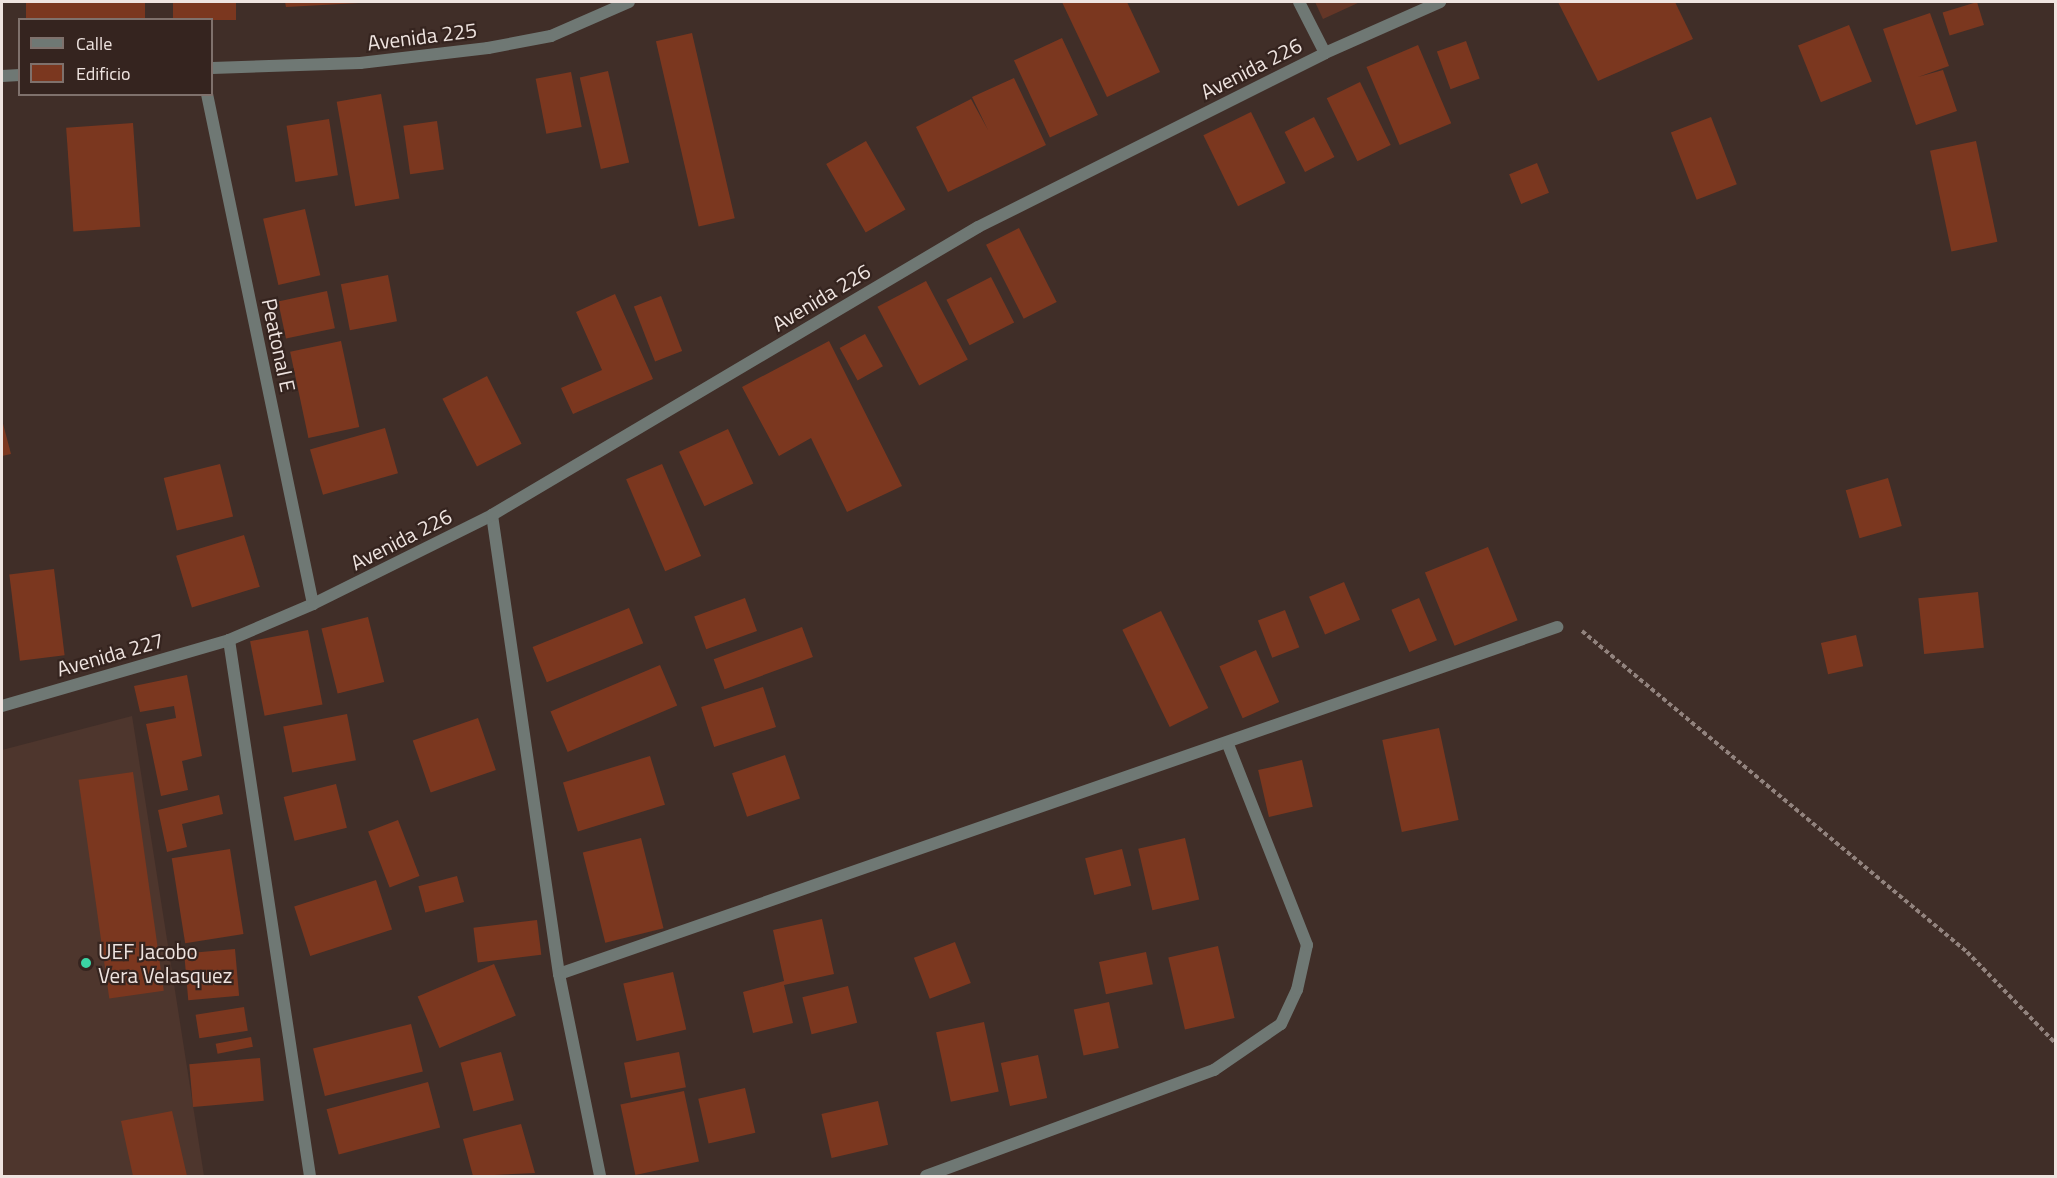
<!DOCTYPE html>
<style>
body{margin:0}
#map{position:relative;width:2057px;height:1178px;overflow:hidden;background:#402e28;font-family:"Titillium Web",sans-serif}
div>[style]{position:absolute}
.built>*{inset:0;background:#4e362d}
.green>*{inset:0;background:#643627}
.building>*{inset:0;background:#7b371f;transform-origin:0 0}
.path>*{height:4px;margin-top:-2px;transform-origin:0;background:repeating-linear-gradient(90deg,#92837e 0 4.5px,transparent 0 7.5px)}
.street>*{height:12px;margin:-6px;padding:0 6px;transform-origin:6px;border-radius:6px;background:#6f7874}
.dots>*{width:16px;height:16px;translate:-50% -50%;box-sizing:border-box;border:3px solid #35241f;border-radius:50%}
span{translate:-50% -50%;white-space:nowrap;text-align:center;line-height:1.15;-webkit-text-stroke:4.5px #35241f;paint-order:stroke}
.street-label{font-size:21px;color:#efe4e0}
.poi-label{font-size:21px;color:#efe4e0}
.left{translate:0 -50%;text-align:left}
.frame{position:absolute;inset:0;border:3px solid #efe4e0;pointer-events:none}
.legend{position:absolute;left:18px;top:18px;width:195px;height:78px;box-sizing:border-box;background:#35241f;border:2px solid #7f716c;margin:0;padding:8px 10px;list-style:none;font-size:18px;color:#efe4e0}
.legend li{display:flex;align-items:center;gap:12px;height:30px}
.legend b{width:30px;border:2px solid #7f716c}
</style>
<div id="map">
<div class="built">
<div style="clip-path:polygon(132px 716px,204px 1176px,2px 1176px,2px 750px)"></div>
</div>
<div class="green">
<div style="clip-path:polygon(1315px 2px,1360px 2px,1323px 19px)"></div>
</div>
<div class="building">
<div style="left:26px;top:2px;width:119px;height:18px"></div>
<div style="left:173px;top:2px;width:63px;height:18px"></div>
<div style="clip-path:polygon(285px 2px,359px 2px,359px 3px,286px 7px)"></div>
<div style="clip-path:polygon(1062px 2px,1127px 2px,1160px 72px,1107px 97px)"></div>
<div style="clip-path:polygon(1558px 2px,1675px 2px,1693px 39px,1598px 81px)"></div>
<div style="left:1977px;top:2px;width:24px;height:36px;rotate:73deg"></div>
<div style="clip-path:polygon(1930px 13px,1949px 66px,1918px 77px,1943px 70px,1957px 111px,1916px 125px,1883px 29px)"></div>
<div style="left:1849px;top:25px;width:61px;height:55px;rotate:68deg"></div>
<div style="left:692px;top:33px;width:190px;height:37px;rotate:77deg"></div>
<div style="left:1062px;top:38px;width:85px;height:53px;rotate:65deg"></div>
<div style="left:1466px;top:41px;width:40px;height:31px;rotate:70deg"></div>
<div style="left:1418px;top:45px;width:85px;height:56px;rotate:67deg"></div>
<div style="left:608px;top:71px;width:94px;height:29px;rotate:77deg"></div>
<div style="left:571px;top:72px;width:56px;height:36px;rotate:79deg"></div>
<div style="clip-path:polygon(1014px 78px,1046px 145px,948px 192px,916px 127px,971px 99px,988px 130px,972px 97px)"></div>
<div style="left:1360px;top:82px;width:70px;height:37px;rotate:64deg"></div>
<div style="left:381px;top:94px;width:106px;height:45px;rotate:80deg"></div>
<div style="left:1251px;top:112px;width:79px;height:53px;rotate:64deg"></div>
<div style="left:1314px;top:117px;width:45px;height:33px;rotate:63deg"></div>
<div style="left:1711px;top:117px;width:72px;height:43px;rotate:69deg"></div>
<div style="left:329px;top:119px;width:57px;height:43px;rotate:81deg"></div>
<div style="left:437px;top:121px;width:49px;height:34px;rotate:82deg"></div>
<div style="left:133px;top:123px;width:104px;height:67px;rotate:86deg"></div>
<div style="left:866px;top:141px;width:79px;height:46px;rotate:60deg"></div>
<div style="left:1976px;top:141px;width:103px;height:47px;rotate:78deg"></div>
<div style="left:1537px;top:163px;width:32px;height:30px;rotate:68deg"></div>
<div style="left:305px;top:209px;width:68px;height:43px;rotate:77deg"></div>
<div style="left:1019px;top:228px;width:83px;height:37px;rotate:63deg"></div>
<div style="left:388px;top:275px;width:47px;height:48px;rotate:79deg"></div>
<div style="left:991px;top:277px;width:51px;height:50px;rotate:63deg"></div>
<div style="left:926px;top:281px;width:89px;height:55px;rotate:62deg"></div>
<div style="left:327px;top:291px;width:38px;height:50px;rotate:78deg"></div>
<div style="clip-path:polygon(615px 294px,653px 379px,573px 414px,561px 388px,602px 370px,576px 312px)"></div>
<div style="left:661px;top:296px;width:59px;height:29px;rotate:69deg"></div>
<div style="left:865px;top:334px;width:37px;height:29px;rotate:61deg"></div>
<div style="left:341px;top:341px;width:88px;height:52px;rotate:78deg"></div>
<div style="clip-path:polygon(829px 341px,902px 486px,847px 512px,811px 438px,779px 456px,742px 387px)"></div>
<div style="left:487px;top:376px;width:76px;height:50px;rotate:63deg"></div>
<div style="clip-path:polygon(2px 420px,11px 454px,2px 456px)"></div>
<div style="left:385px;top:428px;width:47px;height:78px;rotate:74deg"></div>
<div style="left:728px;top:429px;width:60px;height:54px;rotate:65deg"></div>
<div style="left:220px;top:464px;width:54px;height:58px;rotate:76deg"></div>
<div style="left:662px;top:464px;width:100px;height:39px;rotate:67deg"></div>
<div style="left:1888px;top:478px;width:50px;height:44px;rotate:74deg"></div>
<div style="left:244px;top:535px;width:54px;height:71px;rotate:73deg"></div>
<div style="left:1488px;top:547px;width:79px;height:68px;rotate:68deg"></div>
<div style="left:54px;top:569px;width:87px;height:45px;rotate:83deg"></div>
<div style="left:1344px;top:582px;width:41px;height:38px;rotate:67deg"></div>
<div style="left:1978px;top:592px;width:56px;height:60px;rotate:84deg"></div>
<div style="left:745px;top:598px;width:35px;height:54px;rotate:70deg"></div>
<div style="left:1419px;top:598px;width:46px;height:30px;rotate:67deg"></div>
<div style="left:629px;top:608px;width:38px;height:104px;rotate:68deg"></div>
<div style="left:1285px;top:610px;width:40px;height:29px;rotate:69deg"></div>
<div style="left:1161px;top:611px;width:108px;height:43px;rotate:64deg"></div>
<div style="left:368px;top:617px;width:67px;height:48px;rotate:76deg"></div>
<div style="left:802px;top:627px;width:32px;height:94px;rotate:70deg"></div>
<div style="left:308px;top:630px;width:76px;height:59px;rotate:79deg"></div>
<div style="left:1856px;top:635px;width:32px;height:36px;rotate:77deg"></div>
<div style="left:1256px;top:650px;width:57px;height:40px;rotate:66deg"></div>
<div style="left:660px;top:665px;width:44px;height:119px;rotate:67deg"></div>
<div style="clip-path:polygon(187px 675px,202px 756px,182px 761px,188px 790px,161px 796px,146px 724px,176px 718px,174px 706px,140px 712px,134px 686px)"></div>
<div style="left:763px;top:687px;width:42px;height:65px;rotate:72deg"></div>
<div style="left:347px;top:714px;width:47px;height:65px;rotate:79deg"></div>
<div style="left:478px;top:718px;width:55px;height:69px;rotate:71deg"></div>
<div style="left:1439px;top:728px;width:94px;height:58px;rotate:78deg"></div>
<div style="left:785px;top:755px;width:46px;height:56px;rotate:71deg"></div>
<div style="left:650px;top:756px;width:51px;height:91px;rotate:73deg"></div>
<div style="left:1302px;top:760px;width:48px;height:45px;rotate:77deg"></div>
<div style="left:133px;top:772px;width:221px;height:55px;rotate:82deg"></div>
<div style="left:336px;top:784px;width:45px;height:54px;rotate:76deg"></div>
<div style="clip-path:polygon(219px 795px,223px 814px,182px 824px,187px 847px,167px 852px,158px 810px)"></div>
<div style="left:398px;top:820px;width:60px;height:32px;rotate:69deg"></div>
<div style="left:641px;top:838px;width:93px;height:60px;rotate:76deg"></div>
<div style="left:1185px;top:838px;width:63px;height:48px;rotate:77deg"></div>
<div style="left:230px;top:849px;width:86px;height:59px;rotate:81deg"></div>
<div style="left:1122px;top:849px;width:38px;height:38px;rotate:76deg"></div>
<div style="left:457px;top:876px;width:27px;height:40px;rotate:75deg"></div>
<div style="left:376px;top:880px;width:52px;height:86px;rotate:72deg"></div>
<div style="clip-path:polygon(822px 919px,834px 974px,784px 985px,793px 1023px,753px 1033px,743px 992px,784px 981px,773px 930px)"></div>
<div style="left:537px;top:920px;width:35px;height:64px;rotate:83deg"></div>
<div style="left:955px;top:942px;width:44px;height:44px;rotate:69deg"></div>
<div style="left:1218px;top:946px;width:74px;height:51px;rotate:77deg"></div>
<div style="left:235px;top:949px;width:47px;height:51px;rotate:85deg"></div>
<div style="left:1146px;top:952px;width:33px;height:48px;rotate:78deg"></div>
<div style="left:494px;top:964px;width:56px;height:83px;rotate:67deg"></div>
<div style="left:673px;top:972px;width:59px;height:51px;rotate:77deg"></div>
<div style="left:848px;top:986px;width:38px;height:47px;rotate:76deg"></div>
<div style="left:1109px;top:1002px;width:47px;height:36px;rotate:78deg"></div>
<div style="left:244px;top:1007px;width:24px;height:49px;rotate:81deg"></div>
<div style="left:984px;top:1022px;width:71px;height:49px;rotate:78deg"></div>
<div style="left:411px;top:1024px;width:49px;height:101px;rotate:76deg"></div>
<div style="left:251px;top:1037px;width:10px;height:36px;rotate:79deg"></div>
<div style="left:501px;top:1052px;width:50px;height:42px;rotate:75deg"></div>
<div style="left:679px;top:1052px;width:36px;height:56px;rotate:79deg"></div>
<div style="left:1038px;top:1055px;width:44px;height:38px;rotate:78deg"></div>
<div style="left:260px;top:1058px;width:43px;height:71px;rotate:85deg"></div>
<div style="left:428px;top:1082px;width:47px;height:105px;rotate:75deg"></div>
<div style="left:745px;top:1088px;width:46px;height:48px;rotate:77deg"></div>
<div style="left:684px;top:1091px;width:72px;height:65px;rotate:78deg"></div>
<div style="left:878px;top:1101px;width:45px;height:58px;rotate:77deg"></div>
<div style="clip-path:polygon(172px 1111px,187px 1176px,133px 1176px,121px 1121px)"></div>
<div style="clip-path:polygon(521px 1124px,535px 1173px,473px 1176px,463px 1139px)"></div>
</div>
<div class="path">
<div style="left:1582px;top:631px;width:501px;rotate:39.82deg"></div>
<div style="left:1967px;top:952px;width:128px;rotate:45.9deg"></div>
</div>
<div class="street">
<div style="left:1299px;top:2px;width:57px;rotate:63deg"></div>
<div style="left:212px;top:68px;width:148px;rotate:-1.9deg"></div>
<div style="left:360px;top:63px;width:129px;rotate:-6.7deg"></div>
<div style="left:488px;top:48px;width:64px;rotate:-10.8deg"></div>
<div style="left:551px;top:36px;width:85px;rotate:-23.6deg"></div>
<div style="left:2px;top:76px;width:18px;rotate:-3deg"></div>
<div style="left:207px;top:94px;width:521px;rotate:78.26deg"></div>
<div style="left:492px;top:515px;width:464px;rotate:81.7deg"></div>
<div style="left:559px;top:974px;width:206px;rotate:78.5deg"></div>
<div style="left:229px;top:640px;width:542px;rotate:81.41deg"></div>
<div style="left:2px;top:706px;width:236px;rotate:-16.2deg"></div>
<div style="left:229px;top:640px;width:91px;rotate:-23.2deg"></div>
<div style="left:313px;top:604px;width:200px;rotate:-26.4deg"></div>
<div style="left:492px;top:515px;width:565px;rotate:-30.65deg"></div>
<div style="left:978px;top:227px;width:388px;rotate:-26.6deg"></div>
<div style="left:1325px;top:53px;width:126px;rotate:-23.9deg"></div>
<div style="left:559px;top:974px;width:1057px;rotate:-19.17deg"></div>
<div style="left:926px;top:1176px;width:307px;rotate:-20.2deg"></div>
<div style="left:1214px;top:1070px;width:81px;rotate:-34.5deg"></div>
<div style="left:1281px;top:1024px;width:38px;rotate:-65deg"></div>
<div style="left:1297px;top:990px;width:46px;rotate:-77.5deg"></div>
<div style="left:1307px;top:945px;width:216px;rotate:-111.5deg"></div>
</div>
<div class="dots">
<div style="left:86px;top:963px;background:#3bd4a4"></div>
</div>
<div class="street-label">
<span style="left:422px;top:36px;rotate:-7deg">Avenida 225</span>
<span style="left:1251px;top:68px;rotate:-27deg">Avenida 226</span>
<span style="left:821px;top:297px;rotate:-31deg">Avenida 226</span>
<span style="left:279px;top:345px;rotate:78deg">Peatonal E</span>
<span style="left:401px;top:539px;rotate:-27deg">Avenida 226</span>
<span style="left:110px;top:654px;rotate:-16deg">Avenida 227</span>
</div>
<div class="poi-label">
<span class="left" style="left:98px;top:963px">UEF Jacobo<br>Vera Velasquez</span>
</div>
<div class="frame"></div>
<ul class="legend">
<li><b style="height:8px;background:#6f7874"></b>Calle</li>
<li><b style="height:16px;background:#7b371f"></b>Edificio</li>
</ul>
</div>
